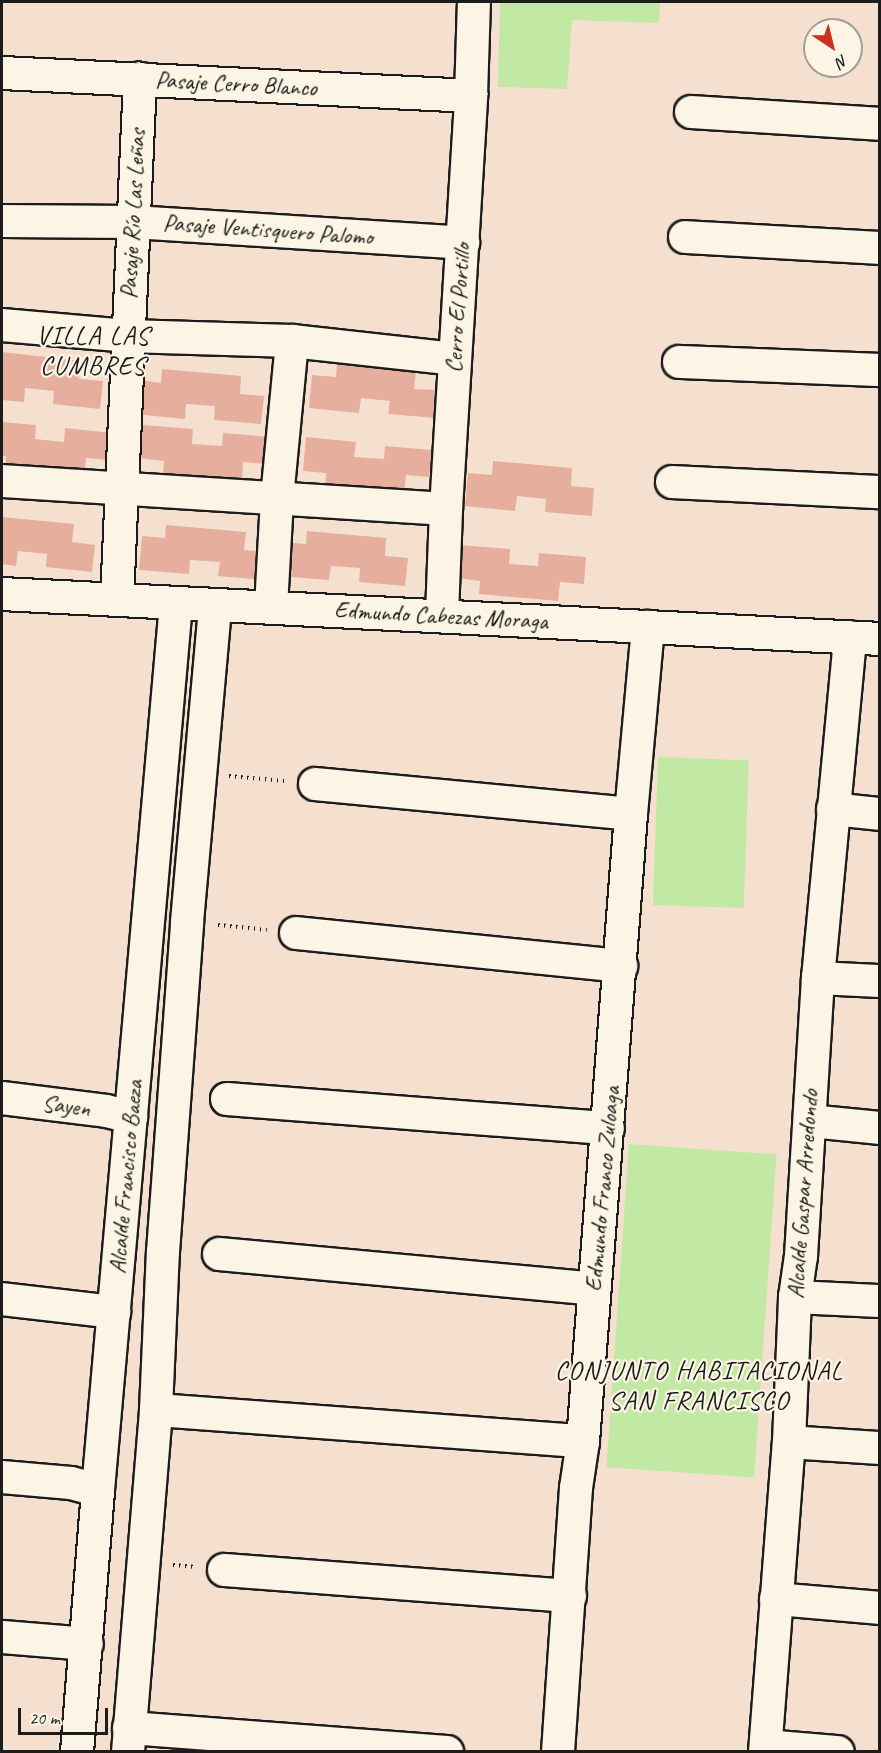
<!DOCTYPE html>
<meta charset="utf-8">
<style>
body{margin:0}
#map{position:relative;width:881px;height:1753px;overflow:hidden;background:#f5e0cf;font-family:Caveat,sans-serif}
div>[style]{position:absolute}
.green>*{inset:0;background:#c1e9a4;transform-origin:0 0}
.building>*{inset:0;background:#e6ae9c}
.path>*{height:4px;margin-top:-2px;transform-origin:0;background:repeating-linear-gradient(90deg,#1c1c1c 0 1.5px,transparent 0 6px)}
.roads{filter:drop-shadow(2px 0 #1c1c1c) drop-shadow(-2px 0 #1c1c1c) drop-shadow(0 2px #1c1c1c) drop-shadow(0 -2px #1c1c1c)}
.minor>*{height:32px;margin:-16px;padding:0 16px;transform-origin:16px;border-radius:16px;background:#fcf5e5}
span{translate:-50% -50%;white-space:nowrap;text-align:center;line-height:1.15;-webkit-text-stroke:4.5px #fcf5e5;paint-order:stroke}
.street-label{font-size:24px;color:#1c1c1c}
.neighbourhood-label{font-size:26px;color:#1c1c1c;letter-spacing:1.5px}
.frame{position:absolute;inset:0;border:3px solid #1c1c1c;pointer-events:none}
.north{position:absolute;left:803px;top:18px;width:60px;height:60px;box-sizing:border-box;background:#fcf5e5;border:2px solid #a29e95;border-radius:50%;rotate:145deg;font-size:16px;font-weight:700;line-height:24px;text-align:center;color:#1c1c1c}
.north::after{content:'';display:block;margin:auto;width:21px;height:27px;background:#c8321e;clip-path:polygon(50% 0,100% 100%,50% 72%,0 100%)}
.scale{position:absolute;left:18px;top:1708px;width:90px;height:27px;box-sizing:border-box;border:3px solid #1c1c1c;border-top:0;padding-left:8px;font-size:18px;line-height:21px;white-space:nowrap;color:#1c1c1c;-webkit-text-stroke:4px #fcf5e5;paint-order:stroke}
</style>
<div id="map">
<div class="green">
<div style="clip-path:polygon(500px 2px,660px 2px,659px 23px,572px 20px,567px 89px,498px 87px)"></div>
<div style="left:658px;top:757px;width:91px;height:148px;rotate:2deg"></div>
<div style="left:629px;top:1144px;width:148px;height:324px;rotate:4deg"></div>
</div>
<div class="building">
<div style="clip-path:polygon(2px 352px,81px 361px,79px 379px,103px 381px,100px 409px,53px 404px,54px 391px,25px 388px,24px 402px,2px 400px)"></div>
<div style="clip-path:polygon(337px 363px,416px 370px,414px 389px,438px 390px,436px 418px,388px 414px,390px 401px,361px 398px,359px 413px,309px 408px,312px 375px,336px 377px)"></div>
<div style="clip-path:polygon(162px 369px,241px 376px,240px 394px,264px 396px,261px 424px,214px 420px,215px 406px,186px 404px,185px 419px,134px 414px,138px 380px,161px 383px)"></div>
<div style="clip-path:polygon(2px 422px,36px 425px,35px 439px,64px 442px,65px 428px,112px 433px,110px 460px,86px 458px,84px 476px,5px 470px,6px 456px,2px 456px)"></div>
<div style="clip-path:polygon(143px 425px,193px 429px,192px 444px,222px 446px,223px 433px,269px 437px,267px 464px,243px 462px,242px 481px,163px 474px,164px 461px,140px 458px)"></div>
<div style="clip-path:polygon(306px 437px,356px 442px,354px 457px,384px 459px,385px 446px,432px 450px,429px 477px,406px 475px,404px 494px,325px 487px,326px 473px,303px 471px)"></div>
<div style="clip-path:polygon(493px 461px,572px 468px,571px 486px,594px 488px,592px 516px,545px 512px,546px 499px,517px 496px,515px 511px,465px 506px,468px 473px,492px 475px)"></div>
<div style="clip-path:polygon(2px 517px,74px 524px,72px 542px,95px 545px,92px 572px,46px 567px,47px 554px,18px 551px,16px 566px,2px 564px)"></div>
<div style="clip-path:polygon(166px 525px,246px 532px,244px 550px,268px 552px,265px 580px,218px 576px,220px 562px,190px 560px,189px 574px,139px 570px,142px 536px,165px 538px)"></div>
<div style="clip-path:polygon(307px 531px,386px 538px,385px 556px,408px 558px,405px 586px,359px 582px,360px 568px,331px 566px,329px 580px,279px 576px,282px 542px,306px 544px)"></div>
<div style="clip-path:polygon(460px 545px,510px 549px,509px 564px,538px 566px,539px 553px,586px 557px,584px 584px,560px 582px,558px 601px,479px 594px,480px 581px,457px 578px)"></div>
</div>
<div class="path">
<div style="left:229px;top:776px;width:56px;rotate:5.1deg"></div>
<div style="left:218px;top:925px;width:49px;rotate:5.8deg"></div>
<div style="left:173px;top:1565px;width:23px;rotate:5deg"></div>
</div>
<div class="roads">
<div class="minor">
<div style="left:2px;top:73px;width:470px;rotate:2.8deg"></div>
<div style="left:691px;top:112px;width:189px;rotate:3.6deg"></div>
<div style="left:2px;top:221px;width:131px;rotate:0.4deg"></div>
<div style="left:133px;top:222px;width:331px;rotate:3.6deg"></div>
<div style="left:685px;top:237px;width:195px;rotate:3.2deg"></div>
<div style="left:2px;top:325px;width:125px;rotate:5deg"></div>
<div style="left:127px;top:336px;width:165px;rotate:1.7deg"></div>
<div style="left:292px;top:341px;width:163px;rotate:6.3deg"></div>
<div style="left:679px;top:362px;width:201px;rotate:2.3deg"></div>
<div style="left:2px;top:481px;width:445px;rotate:3.6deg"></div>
<div style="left:672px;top:482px;width:208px;rotate:2.8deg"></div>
<div style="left:2px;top:594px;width:879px;rotate:2.93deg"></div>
<div style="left:117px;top:600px;width:522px;rotate:-87.47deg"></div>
<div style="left:271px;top:607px;width:109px;rotate:-86.8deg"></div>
<div style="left:277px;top:498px;width:158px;rotate:-84.5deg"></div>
<div style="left:442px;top:615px;width:106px;rotate:-87.8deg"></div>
<div style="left:446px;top:509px;width:414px;rotate:-86.5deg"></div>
<div style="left:471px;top:96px;width:94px;rotate:-88.2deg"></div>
<div style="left:315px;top:784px;width:317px;rotate:5.4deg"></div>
<div style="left:833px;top:809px;width:47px;rotate:6.1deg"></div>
<div style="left:296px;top:933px;width:327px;rotate:5.8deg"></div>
<div style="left:818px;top:978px;width:62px;rotate:2.8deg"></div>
<div style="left:2px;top:1098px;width:105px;rotate:7.1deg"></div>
<div style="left:106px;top:1111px;width:26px;rotate:13deg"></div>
<div style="left:227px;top:1099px;width:382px;rotate:4.4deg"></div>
<div style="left:810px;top:1121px;width:70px;rotate:5.7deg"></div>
<div style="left:219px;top:1254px;width:377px;rotate:5.3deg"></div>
<div style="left:795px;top:1297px;width:85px;rotate:2.7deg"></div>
<div style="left:2px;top:1299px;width:113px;rotate:6.6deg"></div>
<div style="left:156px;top:1410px;width:428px;rotate:4.2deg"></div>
<div style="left:789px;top:1442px;width:91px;rotate:3.8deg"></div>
<div style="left:2px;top:1477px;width:69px;rotate:5deg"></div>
<div style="left:71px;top:1483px;width:28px;rotate:15deg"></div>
<div style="left:224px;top:1570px;width:347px;rotate:4.3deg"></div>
<div style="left:776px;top:1599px;width:104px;rotate:4.9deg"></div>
<div style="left:2px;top:1637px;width:85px;rotate:4.7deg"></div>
<div style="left:129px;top:1728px;width:319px;rotate:4.3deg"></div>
<div style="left:766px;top:1746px;width:72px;rotate:4.8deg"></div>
<div style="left:77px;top:1752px;width:263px;rotate:-85.4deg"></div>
<div style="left:98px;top:1490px;width:890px;rotate:-84.97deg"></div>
<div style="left:128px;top:1752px;width:343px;rotate:-85.3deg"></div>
<div style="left:156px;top:1410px;width:158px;rotate:-87.5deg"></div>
<div style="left:163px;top:1252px;width:331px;rotate:-85.8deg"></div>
<div style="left:187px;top:922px;width:317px;rotate:-84.9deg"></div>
<div style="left:558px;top:1752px;width:265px;rotate:-86.1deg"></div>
<div style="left:576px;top:1488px;width:48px;rotate:-81.5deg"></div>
<div style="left:583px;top:1441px;width:629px;rotate:-85.62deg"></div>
<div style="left:631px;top:814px;width:188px;rotate:-84.8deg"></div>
<div style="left:765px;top:1752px;width:311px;rotate:-85.6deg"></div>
<div style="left:789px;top:1442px;width:145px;rotate:-87.6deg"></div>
<div style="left:795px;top:1297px;width:41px;rotate:-81.7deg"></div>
<div style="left:801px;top:1256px;width:279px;rotate:-86.5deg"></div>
<div style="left:818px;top:978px;width:342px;rotate:-84.6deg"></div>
</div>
</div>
<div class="street-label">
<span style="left:236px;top:84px;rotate:3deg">Pasaje Cerro Blanco</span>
<span style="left:133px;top:214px;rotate:-87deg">Pasaje Río Las Leñas</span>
<span style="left:268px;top:230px;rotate:4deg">Pasaje Ventisquero Palomo</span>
<span style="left:458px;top:308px;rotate:-86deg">Cerro El Portillo</span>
<span style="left:441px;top:616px;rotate:3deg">Edmundo Cabezas Moraga</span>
<span style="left:66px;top:1106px;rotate:7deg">Sayen</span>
<span style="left:126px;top:1177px;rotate:-85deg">Alcalde Francisco Baeza</span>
<span style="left:603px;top:1189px;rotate:-85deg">Edmundo Franco Zuloaga</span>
<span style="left:803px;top:1194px;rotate:-86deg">Alcalde Gaspar Arredondo</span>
</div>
<div class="neighbourhood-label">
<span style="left:93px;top:351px">VILLA LAS<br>CUMBRES</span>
<span style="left:699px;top:1386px">CONJUNTO HABITACIONAL<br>SAN FRANCISCO</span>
</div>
<div class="frame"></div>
<div class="north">N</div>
<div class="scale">20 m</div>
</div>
